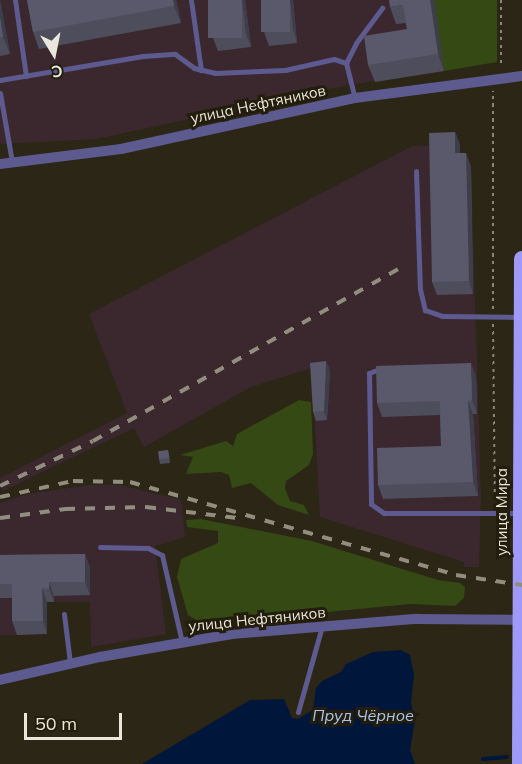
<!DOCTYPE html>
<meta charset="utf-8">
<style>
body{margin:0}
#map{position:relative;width:522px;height:764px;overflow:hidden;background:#2b2615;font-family:Mulish,sans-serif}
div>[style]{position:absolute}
.industrial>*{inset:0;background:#3b282e}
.green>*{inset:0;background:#344913}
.water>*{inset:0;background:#00163a}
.stream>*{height:4px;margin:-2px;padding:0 2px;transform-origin:2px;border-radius:2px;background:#00163a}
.path>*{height:2px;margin-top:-1px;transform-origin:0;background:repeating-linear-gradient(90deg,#8a8678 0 3px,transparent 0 7.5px)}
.service>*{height:5px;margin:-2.5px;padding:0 2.5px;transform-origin:2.5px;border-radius:2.5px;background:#5d5a8f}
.minor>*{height:10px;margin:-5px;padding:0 5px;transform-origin:5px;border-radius:5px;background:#5d5a8f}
.trunk>*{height:16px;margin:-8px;padding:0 8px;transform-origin:8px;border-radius:8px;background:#9f9af8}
.rail>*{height:4px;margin-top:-2px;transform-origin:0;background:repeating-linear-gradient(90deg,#918d7f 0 10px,transparent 0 20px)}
.wall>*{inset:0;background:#4d4d5c}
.shaded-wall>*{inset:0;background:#3e3e4b}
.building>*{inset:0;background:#59596b;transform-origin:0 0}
span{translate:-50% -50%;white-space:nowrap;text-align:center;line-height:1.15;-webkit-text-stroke:6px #221d0c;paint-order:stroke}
.street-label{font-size:15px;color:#e9e6db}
.water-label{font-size:16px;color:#aac5ec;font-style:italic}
.north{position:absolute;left:24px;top:24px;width:60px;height:60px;-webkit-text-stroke:4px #221d0c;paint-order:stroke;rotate:170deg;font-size:16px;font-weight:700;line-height:24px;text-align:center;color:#e9e6db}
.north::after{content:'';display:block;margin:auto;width:21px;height:27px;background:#e9e6db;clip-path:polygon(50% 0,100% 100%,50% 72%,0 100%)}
.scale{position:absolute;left:24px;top:713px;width:98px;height:27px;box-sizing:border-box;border:3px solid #e9e6db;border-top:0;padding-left:8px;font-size:18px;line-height:21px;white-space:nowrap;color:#e9e6db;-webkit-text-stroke:4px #221d0c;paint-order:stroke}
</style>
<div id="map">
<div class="industrial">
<div style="clip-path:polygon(0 0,434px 0,444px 71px,348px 85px,96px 139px,0 144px)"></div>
<div style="clip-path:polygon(460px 145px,460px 167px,471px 167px,481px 498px,479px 567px,464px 567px,464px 562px,320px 517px,312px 368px,251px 387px,144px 447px,134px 428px,3px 491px,0 478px,127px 413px,89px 314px,412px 146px)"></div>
<div style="clip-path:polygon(90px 485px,121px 485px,181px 500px,185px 537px,155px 546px,166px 634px,91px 647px,90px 602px,48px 602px,17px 635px,0 635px,0 503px,27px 494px)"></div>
</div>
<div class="green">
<div style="clip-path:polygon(434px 0,497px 0,497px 62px,444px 71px)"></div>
<div style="clip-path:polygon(299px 400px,311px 402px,313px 454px,309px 465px,286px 481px,285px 488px,290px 501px,304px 505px,309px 515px,278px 505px,251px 483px,232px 488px,229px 475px,221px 472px,186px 474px,193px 457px,180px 455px,226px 441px,233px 446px,237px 434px)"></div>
<div style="clip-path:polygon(201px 519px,312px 541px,438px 580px,460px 583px,465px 587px,464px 598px,455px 606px,411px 604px,203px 624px,188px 615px,177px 577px,181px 559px,218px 543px,218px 531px,187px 527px,186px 520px)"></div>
</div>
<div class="water">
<div style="clip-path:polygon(401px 650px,410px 655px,414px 674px,411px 703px,415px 720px,410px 750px,415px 764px,142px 764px,250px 700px,284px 699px,292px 718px,298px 719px,313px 710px,316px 688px,322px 681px,341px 672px,346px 664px,373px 652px)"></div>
</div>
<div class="stream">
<div style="left:483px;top:759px;width:24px;rotate:-5deg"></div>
</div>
<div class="path">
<div style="left:501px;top:0;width:66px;rotate:90deg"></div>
<div style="left:493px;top:309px;width:218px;rotate:-90deg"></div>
<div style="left:493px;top:324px;width:180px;rotate:89.4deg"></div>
</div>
<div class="service">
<div style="left:15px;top:0;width:77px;rotate:81.8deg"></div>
<div style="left:191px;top:0;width:71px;rotate:81.9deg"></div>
<div style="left:346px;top:63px;width:22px;rotate:-63deg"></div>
<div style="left:356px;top:43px;width:44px;rotate:-53.4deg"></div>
<div style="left:0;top:80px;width:145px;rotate:-9.5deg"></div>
<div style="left:143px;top:56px;width:32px;rotate:-4deg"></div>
<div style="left:175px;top:54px;width:24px;rotate:36deg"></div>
<div style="left:194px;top:68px;width:22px;rotate:13deg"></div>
<div style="left:215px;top:73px;width:70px;rotate:-2.5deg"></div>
<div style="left:285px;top:70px;width:50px;rotate:-12.7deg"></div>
<div style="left:334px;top:59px;width:13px;rotate:18deg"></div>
<div style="left:346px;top:63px;width:36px;rotate:76deg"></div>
<div style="left:0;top:93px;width:70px;rotate:80.1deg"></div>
<div style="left:416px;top:171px;width:118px;rotate:88.1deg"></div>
<div style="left:420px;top:289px;width:22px;rotate:77deg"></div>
<div style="left:425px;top:310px;width:18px;rotate:19deg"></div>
<div style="left:442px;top:316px;width:78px;rotate:0.7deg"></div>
<div style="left:382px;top:368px;width:14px;rotate:159deg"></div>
<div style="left:369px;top:373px;width:131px;rotate:89.1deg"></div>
<div style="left:371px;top:504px;width:16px;rotate:35deg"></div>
<div style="left:384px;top:513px;width:133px"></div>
<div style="left:100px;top:547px;width:48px;rotate:1.2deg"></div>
<div style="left:148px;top:548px;width:16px;rotate:27deg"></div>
<div style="left:162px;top:555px;width:89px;rotate:77.1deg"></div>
<div style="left:64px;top:614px;width:49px;rotate:83deg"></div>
<div style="left:298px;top:712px;width:89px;rotate:-74.4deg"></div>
</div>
<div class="minor">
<div style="left:0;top:164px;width:122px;rotate:-7.1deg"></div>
<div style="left:121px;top:149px;width:239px;rotate:-12.3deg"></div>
<div style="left:355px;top:98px;width:168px;rotate:-7.5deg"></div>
<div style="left:0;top:680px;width:103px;rotate:-13deg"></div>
<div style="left:100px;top:657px;width:134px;rotate:-9.9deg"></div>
<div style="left:232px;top:634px;width:185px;rotate:-4.7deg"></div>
<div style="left:416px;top:619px;width:105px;rotate:0.5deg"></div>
</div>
<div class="trunk">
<div style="left:520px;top:764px;width:505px;rotate:-89.77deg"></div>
</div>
<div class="rail">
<div style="left:0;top:486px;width:103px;rotate:-25.8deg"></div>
<div style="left:93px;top:441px;width:350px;rotate:-29.4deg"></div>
<div style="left:0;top:497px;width:75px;rotate:-12.4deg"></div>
<div style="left:73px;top:481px;width:57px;rotate:1deg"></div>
<div style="left:130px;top:482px;width:339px;rotate:15.9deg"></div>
<div style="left:456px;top:575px;width:67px;rotate:8.6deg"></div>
<div style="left:0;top:518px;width:66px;rotate:-7.9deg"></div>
<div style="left:65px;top:509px;width:81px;rotate:-1.4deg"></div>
<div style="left:146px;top:507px;width:92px;rotate:6.9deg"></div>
</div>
<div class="wall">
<div style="clip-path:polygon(27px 0,176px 0,181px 23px,39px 49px,33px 32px)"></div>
<div style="clip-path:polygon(208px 0,245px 0,251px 47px,218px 51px,213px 38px)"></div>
<div style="clip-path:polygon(293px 0,297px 43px,269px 46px,264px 32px)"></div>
<div style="clip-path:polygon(434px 0,444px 71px,375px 82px,368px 65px,407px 29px,406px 23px,396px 24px,390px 7px)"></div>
<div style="clip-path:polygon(0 1px,10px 54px,0 56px)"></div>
<div style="clip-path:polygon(455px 132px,460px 145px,460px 153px,466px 153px,471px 167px,473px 294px,437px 295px,432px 282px)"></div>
<div style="clip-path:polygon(326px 361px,330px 371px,327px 420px,316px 421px,313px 412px)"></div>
<div style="clip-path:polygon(476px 376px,477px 414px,473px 414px,478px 496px,383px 499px,378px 485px,441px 446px,440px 415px,382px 417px,377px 403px)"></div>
<div style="clip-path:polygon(168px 450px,169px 454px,170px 463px,160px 464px,159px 459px)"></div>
<div style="clip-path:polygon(85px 554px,90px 568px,90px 595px,54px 596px,54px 602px,47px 602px,47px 634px,17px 635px,12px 621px,12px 598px,0 598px,0 555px)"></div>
</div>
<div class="shaded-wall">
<div style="clip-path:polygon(173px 0,176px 0,181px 23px,174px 6px)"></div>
<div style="clip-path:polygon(242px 0,245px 0,251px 47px,246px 34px)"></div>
<div style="clip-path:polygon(290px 0,293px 0,297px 43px,293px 29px)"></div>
<div style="clip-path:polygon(430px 0,434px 0,444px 71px,438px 54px)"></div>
<div style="clip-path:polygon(0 1px,1px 4px,10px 54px,3px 37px,0 17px)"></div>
<div style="clip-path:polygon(455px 132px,460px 145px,460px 167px,455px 153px)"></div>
<div style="clip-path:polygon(466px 153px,471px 167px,473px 294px,469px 281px)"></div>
<div style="clip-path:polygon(326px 361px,330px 371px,327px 420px,324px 411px)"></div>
<div style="clip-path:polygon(471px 363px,476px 376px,477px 414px,472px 400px)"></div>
<div style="clip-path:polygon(468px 401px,473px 414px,478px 496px,473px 482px)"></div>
<div style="clip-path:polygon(85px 554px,90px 568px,90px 595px,85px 582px)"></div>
<div style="clip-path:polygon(49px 582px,54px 596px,54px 602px,49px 589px)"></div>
<div style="clip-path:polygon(42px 588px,47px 602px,47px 634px,43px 621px)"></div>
</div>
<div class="building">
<div style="clip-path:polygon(27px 0,173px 0,174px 6px,33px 32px)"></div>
<div style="left:208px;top:0;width:34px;height:38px"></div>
<div style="left:261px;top:0;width:29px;height:32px"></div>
<div style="clip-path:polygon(389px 0,430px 0,438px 54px,368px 65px,364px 36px,407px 29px,403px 5px,390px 7px)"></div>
<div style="clip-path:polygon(0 17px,3px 37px,0 37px)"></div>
<div style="clip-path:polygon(455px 132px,455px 153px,466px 153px,469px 281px,432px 282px,429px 133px)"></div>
<div style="clip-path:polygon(326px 361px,324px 411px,313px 412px,310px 363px)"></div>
<div style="clip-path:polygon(471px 363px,472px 400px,468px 401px,473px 482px,378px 485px,377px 448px,441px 446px,440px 401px,377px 403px,376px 366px)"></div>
<div style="left:168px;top:450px;width:8px;height:10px;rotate:83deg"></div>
<div style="clip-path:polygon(85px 554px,85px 582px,49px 582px,49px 589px,42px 588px,43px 621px,12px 621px,12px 584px,0 584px,0 555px)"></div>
</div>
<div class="street-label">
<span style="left:258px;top:104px;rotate:-12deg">улица Нефтяников</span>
<span style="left:502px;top:512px;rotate:-90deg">улица Мира</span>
<span style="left:257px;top:619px;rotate:-6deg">улица Нефтяников</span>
</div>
<div class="water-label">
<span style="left:363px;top:715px">Пруд Чёрное</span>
</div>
<div class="north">С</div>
<div class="scale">50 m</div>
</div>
